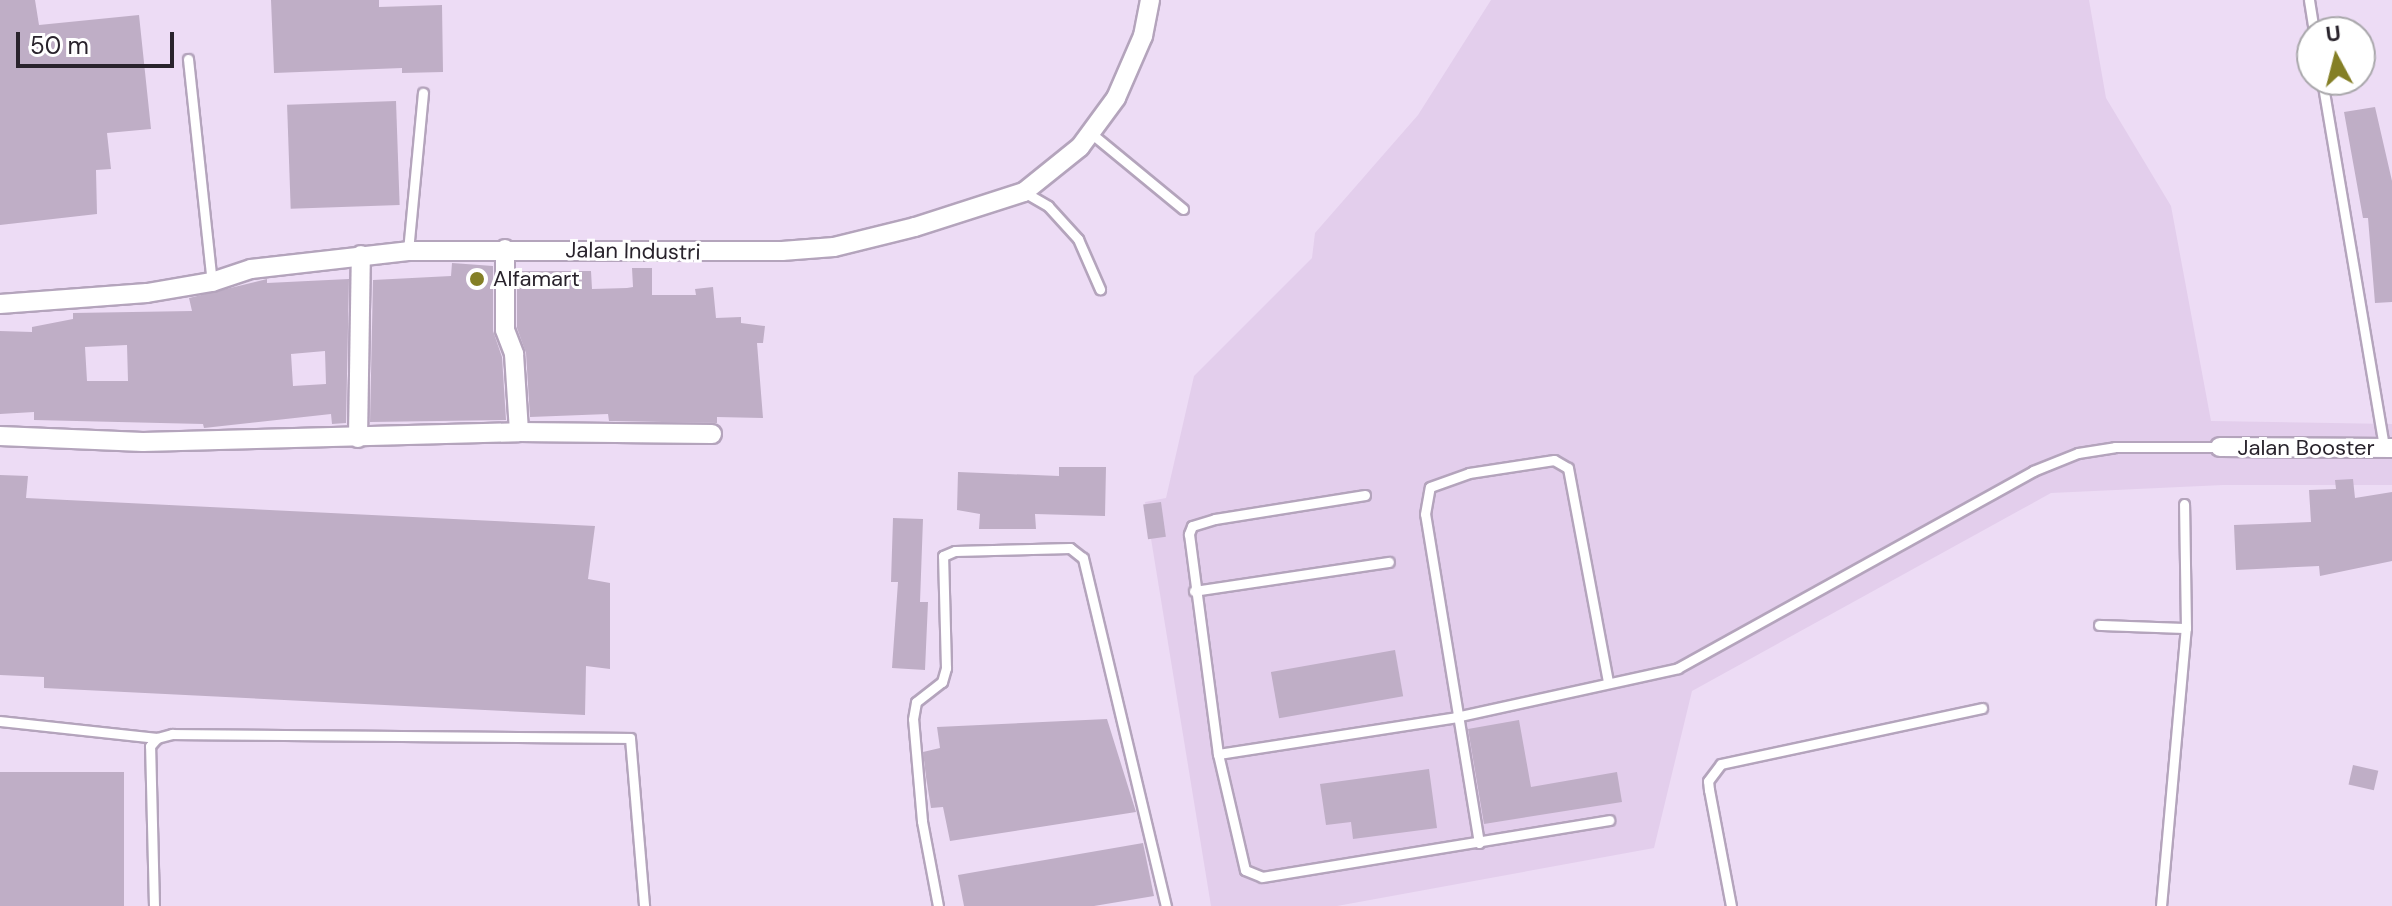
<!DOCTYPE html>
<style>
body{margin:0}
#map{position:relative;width:2392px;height:906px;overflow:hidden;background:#eddcf5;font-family:"DM Sans",sans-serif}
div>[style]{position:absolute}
.built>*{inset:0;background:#e3ceec}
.building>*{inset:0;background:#bfaec6;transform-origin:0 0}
.roads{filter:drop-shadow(2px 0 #b4a4bc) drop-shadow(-2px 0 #b4a4bc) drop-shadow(0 2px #b4a4bc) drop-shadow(0 -2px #b4a4bc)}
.lane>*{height:9px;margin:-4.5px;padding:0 4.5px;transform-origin:4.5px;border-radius:4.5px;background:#fff}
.street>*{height:18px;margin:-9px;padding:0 9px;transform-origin:9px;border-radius:9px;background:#fff}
.dots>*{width:22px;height:22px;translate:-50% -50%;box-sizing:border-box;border:4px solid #fff;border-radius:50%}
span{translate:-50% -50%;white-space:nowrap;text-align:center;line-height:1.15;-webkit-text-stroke:6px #fff;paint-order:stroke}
.street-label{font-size:22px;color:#29232c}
.poi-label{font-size:22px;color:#29232c}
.left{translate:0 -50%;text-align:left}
.north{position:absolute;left:2296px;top:16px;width:80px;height:80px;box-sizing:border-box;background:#fff;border:2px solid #a9a7ab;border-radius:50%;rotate:353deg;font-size:22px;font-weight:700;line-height:32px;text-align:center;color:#29232c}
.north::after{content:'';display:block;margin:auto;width:28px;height:36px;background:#847f26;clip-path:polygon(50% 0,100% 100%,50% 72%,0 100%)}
.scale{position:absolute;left:16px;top:32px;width:158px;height:36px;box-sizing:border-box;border:4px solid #29232c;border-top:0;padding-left:10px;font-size:24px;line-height:28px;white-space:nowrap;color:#29232c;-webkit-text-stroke:6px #fff;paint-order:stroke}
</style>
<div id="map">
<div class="built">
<div style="clip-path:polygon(1491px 0,2089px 0,2106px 98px,2171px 206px,2211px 421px,2392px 424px,2392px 485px,2223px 485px,2051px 493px,1692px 691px,1654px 848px,1337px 906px,1211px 906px,1145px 502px,1166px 498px,1194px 376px,1312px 258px,1315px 233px,1418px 115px)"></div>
</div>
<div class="building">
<div style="clip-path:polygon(0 0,35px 0,39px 25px,139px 15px,151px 129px,107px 133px,111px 169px,96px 170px,97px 214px,0 225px)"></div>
<div style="clip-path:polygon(271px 0,379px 0,379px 7px,442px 5px,443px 72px,402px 73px,402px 68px,274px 73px)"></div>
<div style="left:396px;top:101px;width:104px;height:109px;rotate:88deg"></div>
<div style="clip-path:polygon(2375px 107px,2392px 181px,2392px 302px,2375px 303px,2368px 218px,2363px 218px,2344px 112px)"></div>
<div style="clip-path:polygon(452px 263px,493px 266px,493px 331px,502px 357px,506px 420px,370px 422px,373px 280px,451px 276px)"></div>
<div style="clip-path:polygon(632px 268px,652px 268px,652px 295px,696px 295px,695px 289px,713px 287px,716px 318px,741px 317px,741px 323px,765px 326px,763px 343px,757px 343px,763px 418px,717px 417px,717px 423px,609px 421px,608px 414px,530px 417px,526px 353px,517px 328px,517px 271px,591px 271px,592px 289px,627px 288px,633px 287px)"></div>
<div style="clip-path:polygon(evenodd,267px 279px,267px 283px,349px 279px,346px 423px,332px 424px,331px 414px,204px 428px,203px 424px,34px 420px,34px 412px,0 414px,0 331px,32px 332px,32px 327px,73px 319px,73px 313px,192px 311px,189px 298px,267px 279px,127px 345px,128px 381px,87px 381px,85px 347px,127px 345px,267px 279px,325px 351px,326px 384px,293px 386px,291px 354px,325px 351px)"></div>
<div style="clip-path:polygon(1059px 467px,1106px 467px,1105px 516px,1035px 514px,1036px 529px,979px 529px,980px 514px,957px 510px,958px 472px,1059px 476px)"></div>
<div style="clip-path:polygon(0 475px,28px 476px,26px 498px,595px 526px,588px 579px,610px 583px,610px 669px,586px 666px,585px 715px,44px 688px,44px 677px,0 675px)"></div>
<div style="clip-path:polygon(2353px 479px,2355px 498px,2392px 492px,2392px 561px,2320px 576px,2319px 566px,2236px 570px,2234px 525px,2311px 522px,2309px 490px,2336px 489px,2335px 480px)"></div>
<div style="left:1161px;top:502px;width:35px;height:18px;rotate:82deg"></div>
<div style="clip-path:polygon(893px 518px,923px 519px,920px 602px,928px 602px,925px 670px,892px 668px,898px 582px,891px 582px)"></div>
<div style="left:1395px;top:650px;width:47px;height:126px;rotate:80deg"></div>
<div style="clip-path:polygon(1107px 719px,1136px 812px,950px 841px,943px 807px,931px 808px,926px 777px,923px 752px,940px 748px,937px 727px)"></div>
<div style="clip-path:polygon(1519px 720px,1531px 787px,1617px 772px,1622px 802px,1484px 824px,1468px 729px)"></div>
<div style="left:2353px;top:765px;width:26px;height:20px;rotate:13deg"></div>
<div style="clip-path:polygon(1429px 769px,1437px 828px,1353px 839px,1351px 822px,1326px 825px,1320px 784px)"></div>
<div style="left:0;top:772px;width:124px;height:134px"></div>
<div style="clip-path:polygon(1143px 843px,1154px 896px,1094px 906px,964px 906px,958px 875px)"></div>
</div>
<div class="roads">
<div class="lane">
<div style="left:2309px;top:0;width:32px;rotate:81deg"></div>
<div style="left:188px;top:59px;width:224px;rotate:83.9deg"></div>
<div style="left:2322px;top:80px;width:373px;rotate:80.4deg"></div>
<div style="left:1092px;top:134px;width:118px;rotate:39.5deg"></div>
<div style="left:1024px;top:192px;width:28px;rotate:30deg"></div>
<div style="left:1048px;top:206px;width:45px;rotate:47.7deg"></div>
<div style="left:1078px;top:239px;width:55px;rotate:66.3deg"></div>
<div style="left:408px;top:251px;width:159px;rotate:-84.6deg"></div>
<div style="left:1365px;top:495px;width:152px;rotate:170.9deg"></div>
<div style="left:1215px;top:519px;width:24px;rotate:163deg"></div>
<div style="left:1192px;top:526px;width:9px;rotate:111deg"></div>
<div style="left:1189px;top:534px;width:222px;rotate:82.5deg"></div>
<div style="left:1218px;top:754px;width:119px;rotate:76.9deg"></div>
<div style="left:1245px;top:870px;width:18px;rotate:22deg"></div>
<div style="left:1262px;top:877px;width:352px;rotate:-9.3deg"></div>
<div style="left:1194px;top:591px;width:197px;rotate:-8.5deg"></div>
<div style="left:2099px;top:625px;width:87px;rotate:2deg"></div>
<div style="left:0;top:721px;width:158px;rotate:6.2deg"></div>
<div style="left:1218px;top:754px;width:241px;rotate:-8.8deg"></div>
<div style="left:1456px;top:717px;width:227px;rotate:-12.4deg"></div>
<div style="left:1678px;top:668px;width:406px;rotate:-29deg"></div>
<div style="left:2033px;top:471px;width:48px;rotate:-21.8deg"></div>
<div style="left:2078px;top:453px;width:37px;rotate:-9deg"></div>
<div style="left:2115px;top:447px;width:105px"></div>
<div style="left:1479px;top:843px;width:333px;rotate:-99.3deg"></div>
<div style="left:1425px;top:514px;width:27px;rotate:-80deg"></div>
<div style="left:1430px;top:487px;width:41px;rotate:-19.7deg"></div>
<div style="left:1469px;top:473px;width:86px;rotate:-8.7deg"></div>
<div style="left:1554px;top:460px;width:16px;rotate:30deg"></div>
<div style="left:1568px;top:468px;width:218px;rotate:79.4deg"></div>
<div style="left:154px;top:906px;width:160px;rotate:-91.4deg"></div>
<div style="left:150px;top:746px;width:11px;rotate:-49deg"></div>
<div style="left:157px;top:738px;width:16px;rotate:-15deg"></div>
<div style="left:172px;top:734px;width:458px;rotate:0.5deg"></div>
<div style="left:630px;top:738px;width:169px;rotate:85.2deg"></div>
<div style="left:938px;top:906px;width:86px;rotate:-100.7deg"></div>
<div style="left:922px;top:821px;width:102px;rotate:-95deg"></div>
<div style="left:913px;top:719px;width:17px;rotate:-80deg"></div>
<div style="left:916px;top:702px;width:33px;rotate:-38deg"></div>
<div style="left:942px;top:682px;width:15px;rotate:-74deg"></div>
<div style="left:946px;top:668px;width:112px;rotate:-91.5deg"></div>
<div style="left:943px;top:556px;width:13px;rotate:-23deg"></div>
<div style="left:955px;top:551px;width:115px;rotate:-1.5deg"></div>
<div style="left:1070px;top:548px;width:16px;rotate:38deg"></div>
<div style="left:1083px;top:558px;width:358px;rotate:76.6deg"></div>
<div style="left:1731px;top:906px;width:118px;rotate:-100.7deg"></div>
<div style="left:1709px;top:790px;width:9px;rotate:-96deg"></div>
<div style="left:1708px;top:781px;width:21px;rotate:-53deg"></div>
<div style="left:1721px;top:764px;width:267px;rotate:-12.1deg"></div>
<div style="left:2161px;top:906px;width:279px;rotate:-84.9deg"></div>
<div style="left:2186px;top:628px;width:124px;rotate:-90.9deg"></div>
</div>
<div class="street">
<div style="left:505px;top:249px;width:81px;rotate:90deg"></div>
<div style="left:505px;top:330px;width:26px;rotate:69deg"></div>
<div style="left:514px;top:354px;width:78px;rotate:86.3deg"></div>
<div style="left:0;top:304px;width:147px;rotate:-4.3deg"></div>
<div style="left:147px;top:293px;width:66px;rotate:-9.6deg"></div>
<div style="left:212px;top:282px;width:41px;rotate:-18.4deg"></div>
<div style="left:251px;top:269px;width:158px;rotate:-6.5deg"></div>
<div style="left:408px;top:251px;width:374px"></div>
<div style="left:782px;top:251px;width:52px;rotate:-4.4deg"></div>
<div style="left:834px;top:247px;width:83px;rotate:-13.9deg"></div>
<div style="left:915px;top:227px;width:114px;rotate:-17.8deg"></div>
<div style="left:1024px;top:192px;width:72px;rotate:-38.8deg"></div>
<div style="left:1080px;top:147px;width:61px;rotate:-53.7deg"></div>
<div style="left:1116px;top:98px;width:68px;rotate:-66.5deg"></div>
<div style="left:1143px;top:36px;width:37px;rotate:-79deg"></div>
<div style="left:0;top:436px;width:143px;rotate:2.4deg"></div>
<div style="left:143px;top:442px;width:376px;rotate:-1.5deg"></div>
<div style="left:519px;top:432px;width:193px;rotate:0.6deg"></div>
<div style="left:358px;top:438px;width:183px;rotate:-89.1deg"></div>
<div style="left:2220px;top:447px;width:172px;rotate:0.3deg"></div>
</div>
</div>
<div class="dots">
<div style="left:477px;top:279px;background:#847f26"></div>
</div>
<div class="street-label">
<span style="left:633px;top:251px;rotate:1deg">Jalan Industri</span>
<span style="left:2306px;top:448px">Jalan Booster</span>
</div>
<div class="poi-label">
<span class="left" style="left:493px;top:279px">Alfamart</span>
</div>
<div class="north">U</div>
<div class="scale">50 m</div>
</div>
